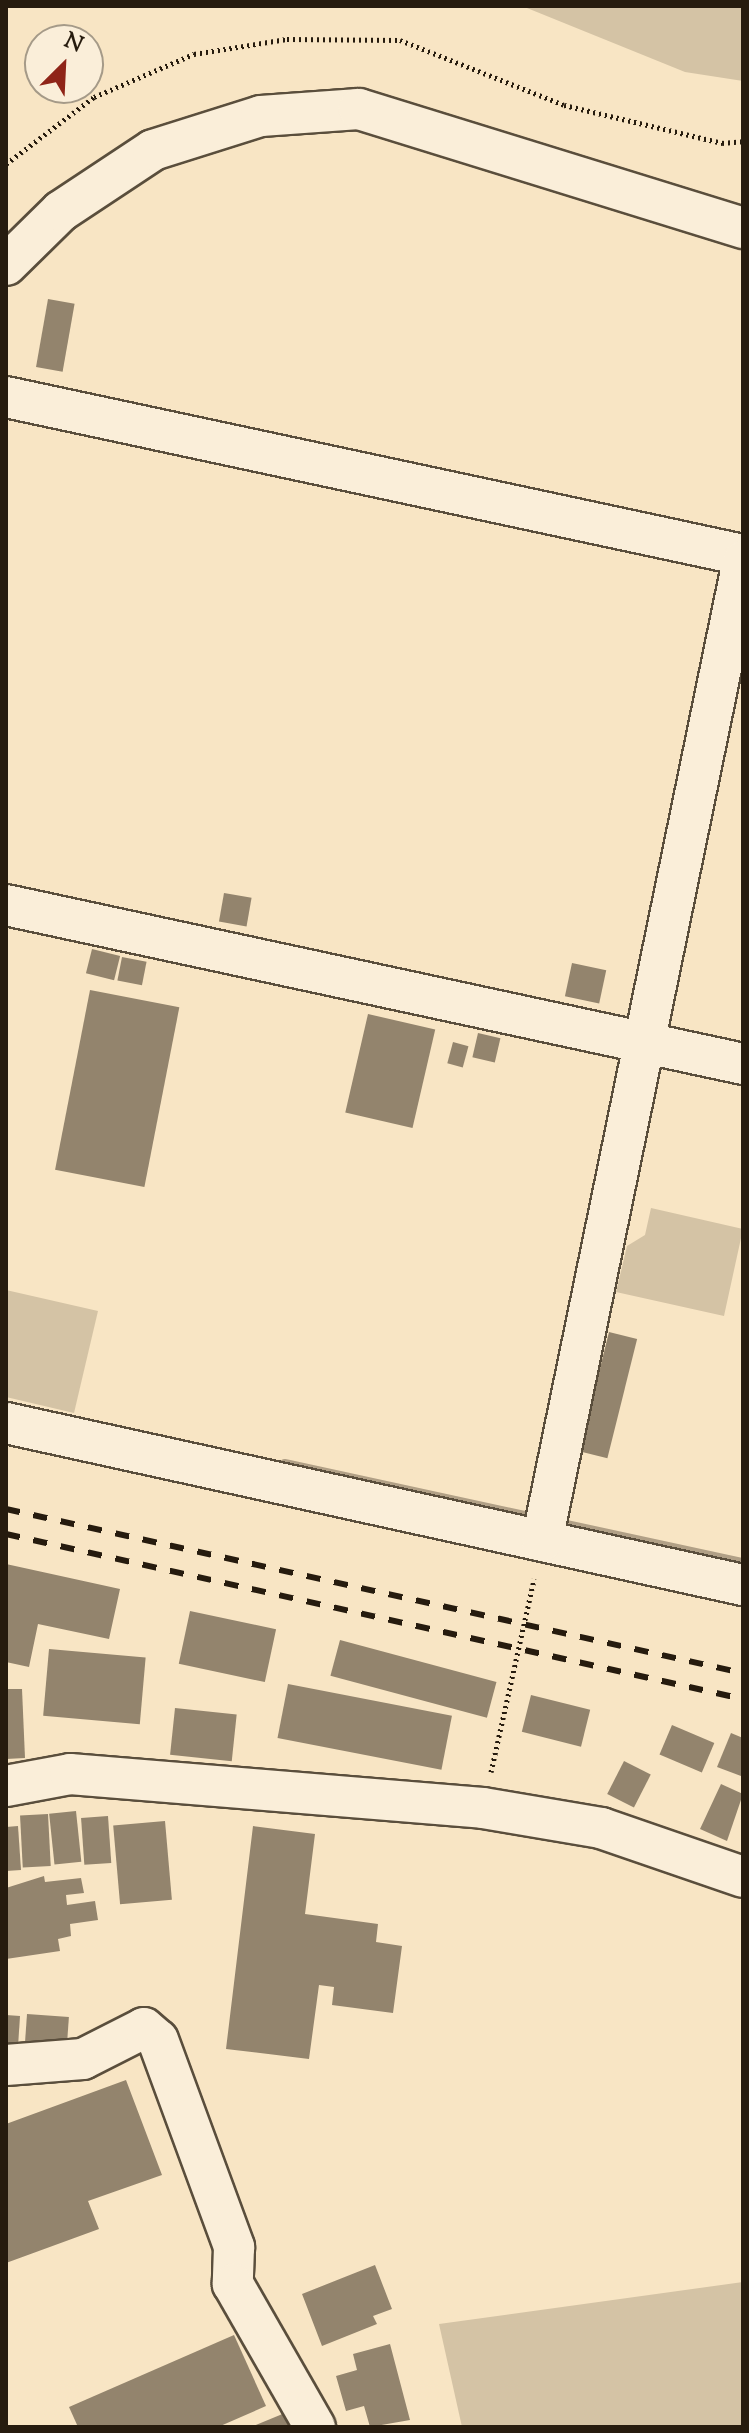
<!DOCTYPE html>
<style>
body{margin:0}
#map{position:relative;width:749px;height:2433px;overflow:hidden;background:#f8e5c4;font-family:"Sorts Mill Goudy",serif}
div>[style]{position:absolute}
.green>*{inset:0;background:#d4c3a5}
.stream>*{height:11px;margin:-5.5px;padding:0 5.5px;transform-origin:5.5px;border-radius:5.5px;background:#b1a086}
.building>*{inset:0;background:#93846d;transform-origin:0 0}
.path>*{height:5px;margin-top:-2.5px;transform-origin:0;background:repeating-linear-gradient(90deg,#261b0e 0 2px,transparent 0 6px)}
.roads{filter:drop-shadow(2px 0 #5a4e3c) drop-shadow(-2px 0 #5a4e3c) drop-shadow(0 2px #5a4e3c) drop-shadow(0 -2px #5a4e3c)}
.minor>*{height:40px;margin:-20px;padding:0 20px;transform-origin:20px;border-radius:20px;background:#faeed9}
.rail>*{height:6px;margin-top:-3px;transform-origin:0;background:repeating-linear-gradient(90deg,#261b0e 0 14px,transparent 0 28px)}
span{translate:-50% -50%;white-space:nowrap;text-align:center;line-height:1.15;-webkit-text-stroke:7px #faeed9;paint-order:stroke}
.frame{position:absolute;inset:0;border:8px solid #261b0e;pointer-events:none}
.north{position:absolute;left:24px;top:24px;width:80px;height:80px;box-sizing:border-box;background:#faeed9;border:2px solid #a59a88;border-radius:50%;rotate:24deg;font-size:22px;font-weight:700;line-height:32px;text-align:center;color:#261b0e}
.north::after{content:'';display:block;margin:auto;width:28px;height:36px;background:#8f2418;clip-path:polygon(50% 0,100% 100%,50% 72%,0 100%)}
</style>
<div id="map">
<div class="green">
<div style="clip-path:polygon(522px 6px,743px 6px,743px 81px,685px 72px)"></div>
<div style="clip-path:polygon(651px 1208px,743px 1229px,724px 1316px,616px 1292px,627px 1246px,645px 1235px)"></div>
<div style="clip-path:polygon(6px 1290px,98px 1311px,74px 1413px,6px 1397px)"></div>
<div style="clip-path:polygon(743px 2282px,743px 2427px,462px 2427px,439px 2324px)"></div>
</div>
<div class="stream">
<div style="left:284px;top:1464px;width:470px;rotate:12.2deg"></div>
</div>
<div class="building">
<div style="left:48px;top:299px;width:27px;height:69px;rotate:10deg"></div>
<div style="left:224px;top:893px;width:28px;height:29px;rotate:10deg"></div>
<div style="left:92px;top:949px;width:29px;height:25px;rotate:14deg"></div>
<div style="left:122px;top:957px;width:25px;height:24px;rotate:11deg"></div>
<div style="left:572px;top:963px;width:35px;height:34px;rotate:12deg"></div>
<div style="left:90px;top:990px;width:91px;height:183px;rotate:11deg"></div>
<div style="left:368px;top:1014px;width:69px;height:101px;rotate:13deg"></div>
<div style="left:478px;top:1033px;width:23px;height:25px;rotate:13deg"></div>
<div style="left:453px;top:1042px;width:16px;height:22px;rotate:15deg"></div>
<div style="left:609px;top:1332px;width:29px;height:123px;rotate:14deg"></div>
<div style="clip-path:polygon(6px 1564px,120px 1589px,109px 1639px,38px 1624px,29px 1667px,6px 1662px)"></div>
<div style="left:190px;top:1611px;width:88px;height:54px;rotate:12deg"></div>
<div style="left:340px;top:1640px;width:162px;height:37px;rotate:15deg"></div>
<div style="left:49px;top:1649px;width:97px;height:67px;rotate:5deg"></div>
<div style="left:288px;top:1684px;width:167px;height:55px;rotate:11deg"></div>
<div style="clip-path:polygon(6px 1689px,22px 1689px,25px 1758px,6px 1759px)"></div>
<div style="left:531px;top:1695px;width:61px;height:38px;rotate:14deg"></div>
<div style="left:175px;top:1708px;width:62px;height:47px;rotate:6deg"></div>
<div style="left:672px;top:1725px;width:46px;height:32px;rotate:23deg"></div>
<div style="clip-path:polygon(731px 1733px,743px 1738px,741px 1776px,717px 1767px)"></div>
<div style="left:624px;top:1761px;width:30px;height:37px;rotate:27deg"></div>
<div style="clip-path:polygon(721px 1784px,743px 1794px,727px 1841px,700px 1829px)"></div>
<div style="left:76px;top:1811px;width:51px;height:27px;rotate:84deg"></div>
<div style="left:48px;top:1814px;width:52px;height:28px;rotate:87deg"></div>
<div style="left:108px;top:1816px;width:47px;height:27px;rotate:86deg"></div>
<div style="left:165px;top:1821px;width:79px;height:52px;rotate:85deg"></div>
<div style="clip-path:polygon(18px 1826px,21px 1870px,6px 1871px,6px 1827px)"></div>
<div style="clip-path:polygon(253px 1826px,315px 1834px,305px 1914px,378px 1924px,376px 1942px,402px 1946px,393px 2013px,332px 2005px,334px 1987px,319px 1985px,309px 2059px,226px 2049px)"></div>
<div style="clip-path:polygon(44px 1876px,45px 1882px,81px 1878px,84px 1893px,66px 1895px,67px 1905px,95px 1901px,98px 1920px,70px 1924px,71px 1936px,58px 1939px,60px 1951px,6px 1959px,6px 1888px)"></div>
<div style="left:27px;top:2014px;width:42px;height:27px;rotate:4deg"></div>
<div style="clip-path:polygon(6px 2015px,20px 2016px,18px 2047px,6px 2046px)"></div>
<div style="clip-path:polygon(126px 2080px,162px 2175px,88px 2201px,99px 2229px,6px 2263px,6px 2124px)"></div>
<div style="clip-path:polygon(375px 2265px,392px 2309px,373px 2316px,377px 2324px,322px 2346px,302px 2294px)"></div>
<div style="clip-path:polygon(234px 2335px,266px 2406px,218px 2427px,78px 2427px,69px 2407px)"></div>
<div style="clip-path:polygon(390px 2344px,410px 2420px,370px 2427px,364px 2406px,346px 2411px,336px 2376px,357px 2370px,353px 2354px)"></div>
<div style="clip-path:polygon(297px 2408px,305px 2427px,251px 2427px)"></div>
</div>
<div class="path">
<div style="left:6px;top:164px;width:111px;rotate:-37.3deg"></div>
<div style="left:94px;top:97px;width:109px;rotate:-23.3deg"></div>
<div style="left:194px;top:54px;width:94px;rotate:-9.2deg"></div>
<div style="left:287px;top:39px;width:113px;rotate:0.5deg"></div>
<div style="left:400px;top:40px;width:176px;rotate:21.6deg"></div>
<div style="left:564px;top:105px;width:163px;rotate:13.5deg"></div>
<div style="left:722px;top:143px;width:21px;rotate:-5deg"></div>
<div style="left:491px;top:1772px;width:198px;rotate:-77.4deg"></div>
</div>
<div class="roads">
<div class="minor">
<div style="left:6px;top:265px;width:77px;rotate:-44.5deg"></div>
<div style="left:61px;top:211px;width:110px;rotate:-33.5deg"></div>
<div style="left:153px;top:150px;width:113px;rotate:-17.5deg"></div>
<div style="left:261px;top:116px;width:98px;rotate:-4.1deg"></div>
<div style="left:359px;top:109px;width:402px;rotate:17.2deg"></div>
<div style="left:6px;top:397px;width:754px;rotate:12.1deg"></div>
<div style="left:6px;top:905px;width:754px;rotate:12.17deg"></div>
<div style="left:6px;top:1423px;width:755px;rotate:12.4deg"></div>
<div style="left:542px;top:1541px;width:1000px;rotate:-78.41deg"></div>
<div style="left:6px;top:1786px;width:65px;rotate:-10.6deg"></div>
<div style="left:70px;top:1774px;width:414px;rotate:4.7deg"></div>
<div style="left:483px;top:1808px;width:120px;rotate:9.6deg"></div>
<div style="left:601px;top:1828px;width:150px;rotate:19deg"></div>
<div style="left:6px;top:2065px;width:77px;rotate:-4.5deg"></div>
<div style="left:83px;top:2059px;width:68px;rotate:-26.9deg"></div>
<div style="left:144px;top:2028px;width:18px;rotate:41deg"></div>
<div style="left:158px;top:2040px;width:221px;rotate:69.8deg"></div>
<div style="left:234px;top:2247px;width:37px;rotate:92deg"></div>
<div style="left:233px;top:2284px;width:165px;rotate:60.2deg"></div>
</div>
</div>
<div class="rail">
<div style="left:6px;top:1509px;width:755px;rotate:12.55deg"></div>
<div style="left:6px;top:1534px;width:755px;rotate:12.62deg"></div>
</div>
<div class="frame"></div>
<div class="north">N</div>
</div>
